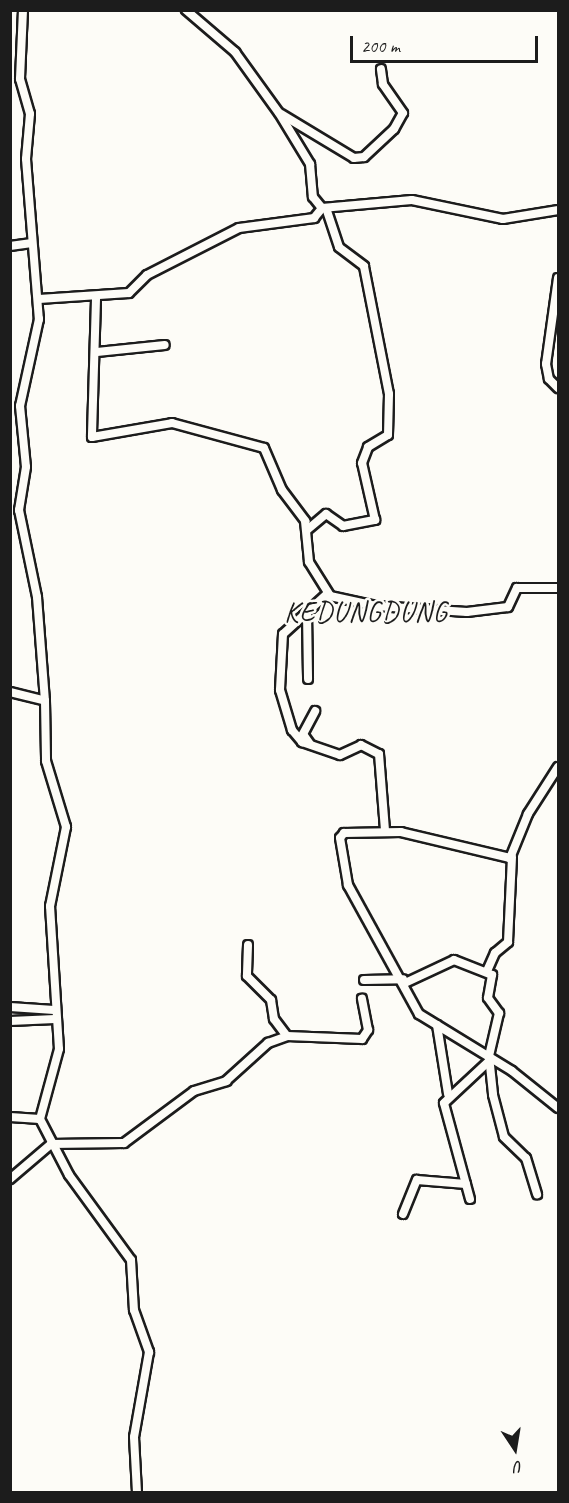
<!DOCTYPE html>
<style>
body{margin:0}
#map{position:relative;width:569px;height:1503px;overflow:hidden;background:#fdfcf7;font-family:Caveat,sans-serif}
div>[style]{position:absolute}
.roads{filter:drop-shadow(2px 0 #1c1c1c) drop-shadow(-2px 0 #1c1c1c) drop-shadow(0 2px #1c1c1c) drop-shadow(0 -2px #1c1c1c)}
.minor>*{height:8px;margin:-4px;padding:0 4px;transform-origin:4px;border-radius:4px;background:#fdfcf7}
span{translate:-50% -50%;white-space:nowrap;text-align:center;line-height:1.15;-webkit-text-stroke:5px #fdfcf7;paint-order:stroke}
.quarter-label{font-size:28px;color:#1c1c1c;letter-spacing:1.5px}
.frame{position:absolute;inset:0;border:12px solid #1c1c1c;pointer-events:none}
.north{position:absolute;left:485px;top:1419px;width:60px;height:60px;-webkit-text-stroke:4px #fdfcf7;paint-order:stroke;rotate:168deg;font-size:16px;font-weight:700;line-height:24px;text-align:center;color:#1c1c1c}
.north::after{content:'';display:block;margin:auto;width:21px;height:27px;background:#1c1c1c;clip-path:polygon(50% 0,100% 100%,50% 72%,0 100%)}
.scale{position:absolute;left:350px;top:36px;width:188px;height:27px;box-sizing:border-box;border:3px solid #1c1c1c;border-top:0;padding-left:8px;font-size:18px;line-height:21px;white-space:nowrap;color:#1c1c1c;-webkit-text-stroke:4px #fdfcf7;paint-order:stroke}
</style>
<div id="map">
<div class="roads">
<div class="minor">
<div style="left:23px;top:10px;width:69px;rotate:92.5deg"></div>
<div style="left:20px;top:79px;width:36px;rotate:74deg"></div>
<div style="left:30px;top:114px;width:45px;rotate:95.1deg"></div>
<div style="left:26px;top:159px;width:161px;rotate:85.4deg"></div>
<div style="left:39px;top:319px;width:89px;rotate:102.3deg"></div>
<div style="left:20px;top:406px;width:61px;rotate:84.4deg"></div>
<div style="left:26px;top:467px;width:44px;rotate:99.2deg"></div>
<div style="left:19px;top:510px;width:89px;rotate:78.3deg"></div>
<div style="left:37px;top:597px;width:104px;rotate:85.6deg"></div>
<div style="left:186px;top:10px;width:65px;rotate:40.6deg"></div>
<div style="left:235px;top:52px;width:75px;rotate:54.2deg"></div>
<div style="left:279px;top:113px;width:60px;rotate:58.7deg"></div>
<div style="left:310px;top:164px;width:33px;rotate:85deg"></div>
<div style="left:313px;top:197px;width:14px;rotate:51deg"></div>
<div style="left:322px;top:208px;width:90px;rotate:-5.1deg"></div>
<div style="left:412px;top:200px;width:93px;rotate:11.8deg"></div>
<div style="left:503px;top:219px;width:56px;rotate:-9.3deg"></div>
<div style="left:281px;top:114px;width:85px;rotate:31.1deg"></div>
<div style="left:354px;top:158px;width:10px;rotate:-6deg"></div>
<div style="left:364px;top:157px;width:41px;rotate:-43deg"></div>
<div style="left:394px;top:129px;width:18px;rotate:-61deg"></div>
<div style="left:403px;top:113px;width:35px;rotate:-125deg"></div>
<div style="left:383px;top:84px;width:15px;rotate:-98deg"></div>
<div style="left:10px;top:246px;width:22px;rotate:-8deg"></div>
<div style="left:558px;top:278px;width:87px;rotate:97.9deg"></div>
<div style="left:546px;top:364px;width:15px;rotate:79deg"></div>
<div style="left:549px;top:379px;width:13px;rotate:45deg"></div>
<div style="left:39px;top:299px;width:90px;rotate:-3.8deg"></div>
<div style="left:129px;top:293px;width:25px;rotate:-45deg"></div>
<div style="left:147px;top:275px;width:103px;rotate:-27.1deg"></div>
<div style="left:239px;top:228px;width:76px;rotate:-7.6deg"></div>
<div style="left:314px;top:218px;width:13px;rotate:-51deg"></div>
<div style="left:96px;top:299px;width:138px;rotate:91.7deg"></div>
<div style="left:92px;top:437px;width:81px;rotate:-9.9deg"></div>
<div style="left:172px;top:423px;width:95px;rotate:15.2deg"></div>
<div style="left:264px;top:448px;width:46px;rotate:66.8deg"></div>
<div style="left:282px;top:490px;width:39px;rotate:53deg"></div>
<div style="left:305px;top:521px;width:41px;rotate:84.4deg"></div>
<div style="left:309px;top:562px;width:40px;rotate:58deg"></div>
<div style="left:330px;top:596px;width:47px;rotate:12.3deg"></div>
<div style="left:376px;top:606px;width:91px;rotate:3.8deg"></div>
<div style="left:467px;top:612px;width:41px;rotate:-7deg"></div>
<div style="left:508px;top:607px;width:21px;rotate:-65deg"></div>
<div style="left:517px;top:588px;width:41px"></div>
<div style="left:97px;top:352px;width:68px;rotate:-5.9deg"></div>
<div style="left:307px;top:530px;width:25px;rotate:-40deg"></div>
<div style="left:326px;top:514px;width:21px;rotate:35deg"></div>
<div style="left:343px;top:526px;width:33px;rotate:-11deg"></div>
<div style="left:375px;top:520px;width:58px;rotate:-102.8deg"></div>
<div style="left:362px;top:463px;width:17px;rotate:-69deg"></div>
<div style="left:368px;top:447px;width:23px;rotate:-31deg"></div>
<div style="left:388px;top:435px;width:41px;rotate:-88.6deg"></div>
<div style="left:389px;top:394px;width:130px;rotate:-101.1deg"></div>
<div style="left:364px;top:266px;width:31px;rotate:-143deg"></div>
<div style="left:339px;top:247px;width:41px;rotate:-108.4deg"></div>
<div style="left:327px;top:594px;width:59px;rotate:137.7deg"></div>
<div style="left:283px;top:634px;width:56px;rotate:93.1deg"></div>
<div style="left:280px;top:690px;width:42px;rotate:73.3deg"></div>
<div style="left:292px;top:730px;width:16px;rotate:50deg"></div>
<div style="left:302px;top:742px;width:40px;rotate:18.9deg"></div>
<div style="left:340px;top:755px;width:23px;rotate:-25deg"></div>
<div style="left:361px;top:745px;width:20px;rotate:27deg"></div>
<div style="left:379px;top:754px;width:76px;rotate:85.5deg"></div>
<div style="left:307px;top:613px;width:66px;rotate:89.1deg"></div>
<div style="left:10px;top:692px;width:36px;rotate:14deg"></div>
<div style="left:45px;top:701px;width:60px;rotate:89deg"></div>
<div style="left:46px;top:761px;width:69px;rotate:73.1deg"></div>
<div style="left:66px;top:827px;width:81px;rotate:101.4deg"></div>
<div style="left:50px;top:906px;width:143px;rotate:86.4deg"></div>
<div style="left:59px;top:1049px;width:73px;rotate:105.2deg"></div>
<div style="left:40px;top:1119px;width:63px;rotate:62.6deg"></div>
<div style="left:69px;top:1175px;width:105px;rotate:53.9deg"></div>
<div style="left:131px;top:1260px;width:50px;rotate:86.6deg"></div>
<div style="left:134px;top:1310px;width:45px;rotate:70.3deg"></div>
<div style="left:149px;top:1352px;width:86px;rotate:100deg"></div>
<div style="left:134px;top:1437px;width:55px;rotate:86.9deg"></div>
<div style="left:310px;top:744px;width:12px;rotate:-125deg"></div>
<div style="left:303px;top:734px;width:26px;rotate:-62deg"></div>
<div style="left:558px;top:767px;width:56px;rotate:122.6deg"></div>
<div style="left:528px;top:814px;width:48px;rotate:112.2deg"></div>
<div style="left:510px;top:858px;width:112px;rotate:-166.6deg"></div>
<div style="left:401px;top:832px;width:57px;rotate:179deg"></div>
<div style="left:344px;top:833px;width:6px;rotate:129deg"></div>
<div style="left:340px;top:838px;width:48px;rotate:80.3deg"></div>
<div style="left:348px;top:885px;width:147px;rotate:61.2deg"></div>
<div style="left:419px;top:1014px;width:109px;rotate:31.5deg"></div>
<div style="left:512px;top:1071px;width:59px;rotate:38.8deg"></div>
<div style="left:248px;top:945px;width:31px;rotate:92deg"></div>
<div style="left:247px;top:976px;width:34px;rotate:45deg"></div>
<div style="left:271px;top:1000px;width:19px;rotate:81deg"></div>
<div style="left:274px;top:1019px;width:21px;rotate:53deg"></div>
<div style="left:487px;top:971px;width:20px;rotate:-66deg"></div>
<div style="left:495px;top:953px;width:17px;rotate:-40deg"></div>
<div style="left:508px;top:942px;width:85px;rotate:-87.3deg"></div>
<div style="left:364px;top:980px;width:39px;rotate:-1deg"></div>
<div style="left:405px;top:983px;width:54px;rotate:-25.1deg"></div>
<div style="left:454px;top:960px;width:41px;rotate:21.5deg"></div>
<div style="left:492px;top:975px;width:23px;rotate:100deg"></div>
<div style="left:488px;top:998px;width:19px;rotate:54deg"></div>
<div style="left:499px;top:1013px;width:44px;rotate:103.1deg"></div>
<div style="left:489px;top:1056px;width:39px;rotate:84deg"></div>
<div style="left:493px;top:1095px;width:43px;rotate:75.3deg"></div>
<div style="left:504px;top:1137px;width:30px;rotate:44deg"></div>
<div style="left:526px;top:1158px;width:38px;rotate:73deg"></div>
<div style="left:10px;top:1007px;width:44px;rotate:3.9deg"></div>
<div style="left:10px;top:1021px;width:45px;rotate:-2.5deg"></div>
<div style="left:437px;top:1025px;width:70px;rotate:80.9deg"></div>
<div style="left:10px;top:1117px;width:30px;rotate:4deg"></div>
<div style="left:10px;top:1179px;width:54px;rotate:-40.5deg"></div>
<div style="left:51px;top:1144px;width:73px;rotate:-0.8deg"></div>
<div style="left:124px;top:1143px;width:87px;rotate:-36.6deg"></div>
<div style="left:194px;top:1091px;width:34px;rotate:-17deg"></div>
<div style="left:226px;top:1081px;width:57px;rotate:-42.1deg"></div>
<div style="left:268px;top:1043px;width:20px;rotate:-20deg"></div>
<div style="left:287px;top:1036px;width:75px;rotate:2.3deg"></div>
<div style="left:362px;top:1039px;width:11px;rotate:-56deg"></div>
<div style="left:368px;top:1030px;width:32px;rotate:-101deg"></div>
<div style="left:470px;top:1199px;width:99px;rotate:-105.2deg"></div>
<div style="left:444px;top:1103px;width:60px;rotate:-43deg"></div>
<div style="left:403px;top:1214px;width:37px;rotate:-68deg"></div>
<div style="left:417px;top:1180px;width:49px;rotate:4.7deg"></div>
</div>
</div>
<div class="quarter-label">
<span style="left:366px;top:612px">KEDUNGDUNG</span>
</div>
<div class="frame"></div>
<div class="north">U</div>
<div class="scale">200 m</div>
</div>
